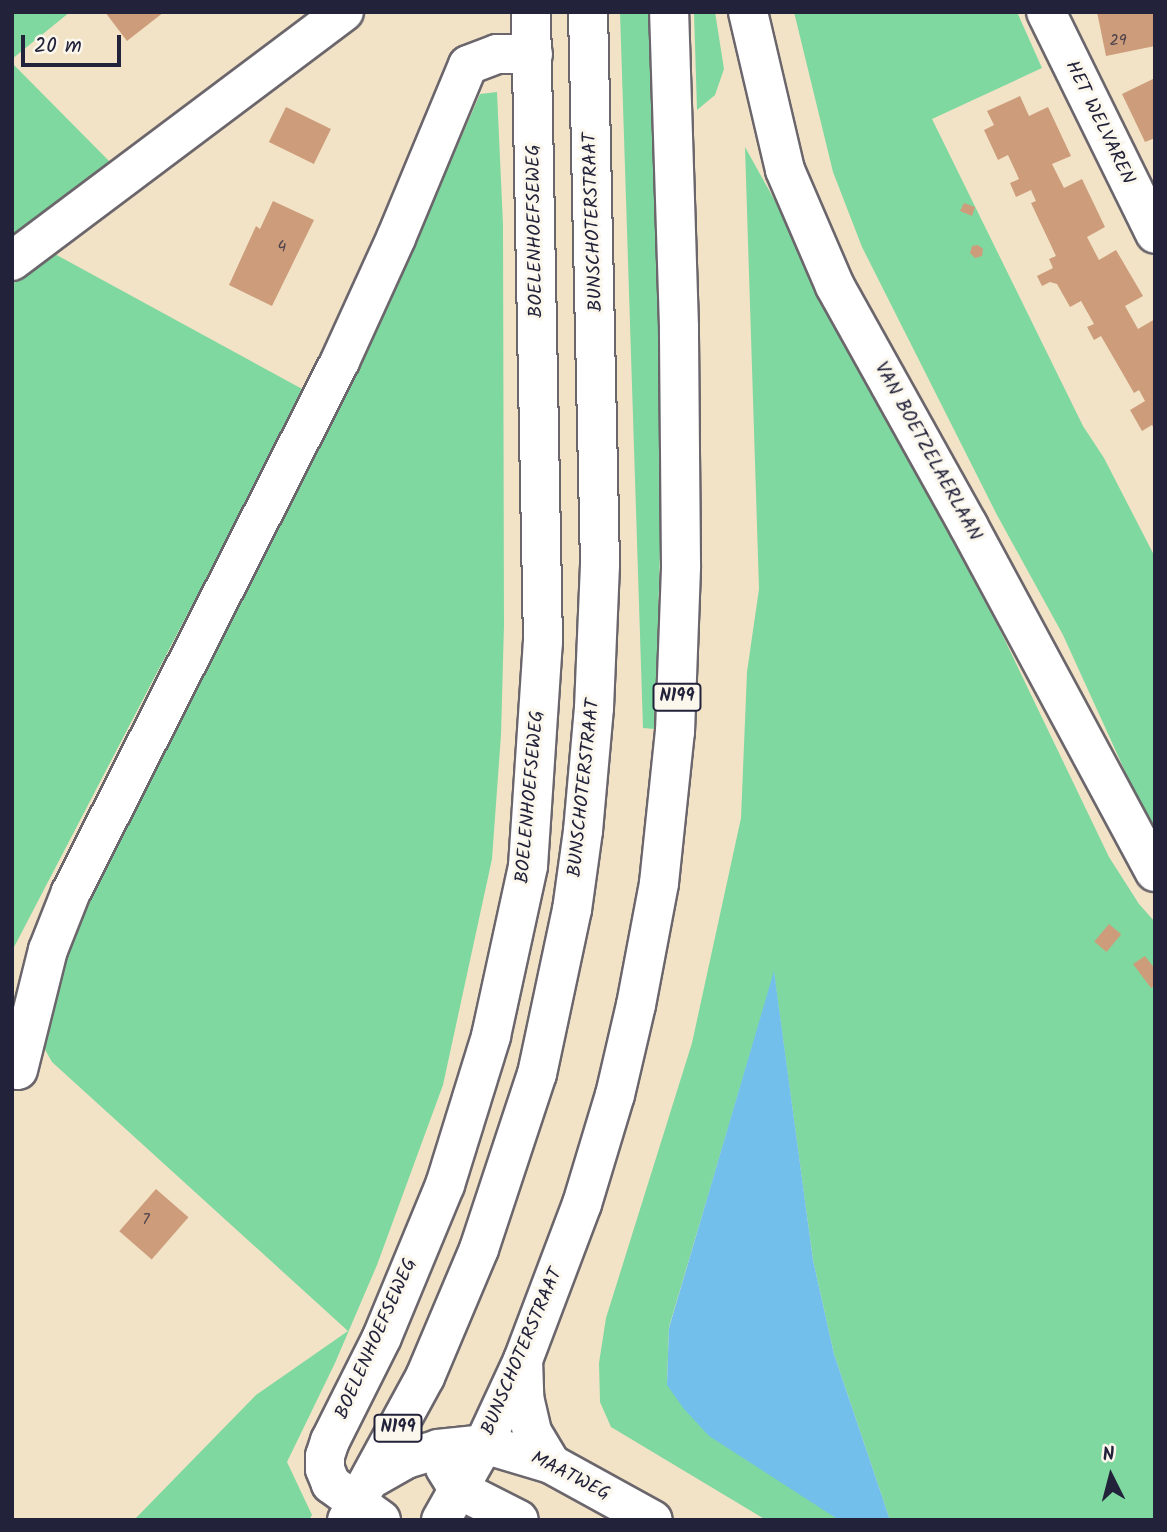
<!DOCTYPE html>
<style>
body{margin:0}
#map{position:relative;width:1167px;height:1532px;overflow:hidden;background:#f2e3c7;font-family:Kalam,sans-serif}
div>[style]{position:absolute}
.green>*{inset:0;background:#7fd89f}
.water>*{inset:0;background:#72bfec}
.building>*{inset:0;background:#cd9d7b;transform-origin:0 0}
.roads{filter:drop-shadow(2px 0 #6b666c) drop-shadow(-2px 0 #6b666c) drop-shadow(0 2px #6b666c) drop-shadow(0 -2px #6b666c)}
.minor>*{height:38px;margin:-19px;padding:0 19px;transform-origin:19px;border-radius:19px;background:#fff}
.major>*{height:38px;margin:-19px;padding:0 19px;transform-origin:19px;border-radius:19px;background:#fff}
span{translate:-50% -50%;white-space:nowrap;text-align:center;line-height:1.15;-webkit-text-stroke:6px #fbf7ec;paint-order:stroke}
.number-label{font-size:16px;color:#4d414b}
.number-label span{-webkit-text-stroke-width:0}
.shield-label span{padding:2px 5px;background:#fbf7ec;border:2px solid;border-radius:5px;-webkit-text-stroke-width:0}
.shield-label{font-size:18px;color:#22223b;font-weight:700}
.street-label{font-size:19px;color:#22223b}
.frame{position:absolute;inset:0;border:14px solid #22223b;pointer-events:none}
.north{position:absolute;left:1076px;top:1441px;width:70px;height:70px;-webkit-text-stroke:5px #fbf7ec;paint-order:stroke;rotate:354deg;font-size:19px;font-weight:700;line-height:28px;text-align:center;color:#22223b}
.north::after{content:'';display:block;margin:auto;width:24px;height:32px;background:#22223b;clip-path:polygon(50% 0,100% 100%,50% 72%,0 100%)}
.scale{position:absolute;left:21px;top:35px;width:100px;height:32px;box-sizing:border-box;border:4px solid #22223b;border-top:0;padding-left:9px;font-size:21px;line-height:24px;white-space:nowrap;color:#22223b;-webkit-text-stroke:5px #fbf7ec;paint-order:stroke}
</style>
<div id="map">
<div class="green">
<div style="clip-path:polygon(12px 12px,70px 12px,12px 59px)"></div>
<div style="clip-path:polygon(620px 12px,650px 12px,662px 479px,655px 729px,643px 728px)"></div>
<div style="clip-path:polygon(694px 12px,715px 12px,724px 69px,715px 95px,697px 110px)"></div>
<div style="clip-path:polygon(794px 12px,1017px 12px,1042px 68px,932px 119px,1083px 426px,1104px 458px,1155px 557px,1155px 837px,1063px 635px,997px 515px,862px 247px,833px 172px)"></div>
<div style="clip-path:polygon(12px 63px,112px 164px,12px 242px)"></div>
<div style="clip-path:polygon(497px 92px,503px 225px,504px 625px,501px 735px,492px 859px,443px 1085px,377px 1265px,335px 1363px,287px 1462px,312px 1515px,309px 1520px,134px 1520px,256px 1395px,348px 1331px,52px 1062px,39px 1039px,46px 966px,366px 343px,416px 241px,480px 94px)"></div>
<div style="clip-path:polygon(745px 147px,805px 255px,872px 389px,999px 628px,1109px 857px,1139px 904px,1155px 922px,1155px 1520px,890px 1520px,834px 1354px,813px 1260px,774px 973px,669px 1327px,667px 1384px,786px 1483px,839px 1520px,766px 1520px,611px 1427px,600px 1402px,599px 1363px,606px 1318px,692px 1043px,741px 818px,747px 672px,759px 589px)"></div>
<div style="clip-path:polygon(53px 253px,304px 390px,12px 951px,12px 285px)"></div>
</div>
<div class="water">
<div style="clip-path:polygon(774px 971px,813px 1260px,834px 1354px,890px 1520px,839px 1520px,709px 1436px,684px 1409px,667px 1385px,669px 1328px)"></div>
</div>
<div class="building">
<div style="clip-path:polygon(105px 12px,164px 12px,127px 41px)"></div>
<div style="clip-path:polygon(1097px 12px,1154px 12px,1155px 46px,1106px 56px)"></div>
<div style="clip-path:polygon(1155px 78px,1155px 138px,1145px 142px,1122px 94px)"></div>
<div style="clip-path:polygon(1020px 96px,1029px 116px,1048px 107px,1071px 156px,1052px 164px,1064px 188px,1082px 179px,1105px 227px,1087px 237px,1099px 260px,1116px 250px,1143px 296px,1125px 306px,1138px 329px,1155px 319px,1155px 430px,1152px 425px,1142px 431px,1130px 410px,1145px 401px,1139px 390px,1134px 393px,1101px 336px,1094px 340px,1087px 327px,1094px 324px,1081px 301px,1070px 307px,1057px 284px,1050px 282px,1042px 286px,1037px 276px,1053px 268px,1049px 259px,1056px 256px,1031px 203px,1036px 201px,1031px 190px,1016px 197px,1010px 183px,1019px 179px,1008px 155px,998px 160px,984px 130px,994px 125px,987px 111px)"></div>
<div style="left:286px;top:107px;width:50px;height:39px;rotate:26deg"></div>
<div style="clip-path:polygon(273px 201px,314px 220px,272px 306px,229px 285px,256px 226px,260px 229px)"></div>
<div style="clip-path:polygon(964px 203px,975px 207px,972px 216px,960px 211px)"></div>
<div style="clip-path:polygon(978px 245px,983px 249px,982px 256px,975px 258px,970px 253px,972px 246px)"></div>
<div style="left:1109px;top:924px;width:16px;height:23px;rotate:40deg"></div>
<div style="clip-path:polygon(1145px 956px,1155px 969px,1155px 985px,1151px 988px,1133px 964px)"></div>
<div style="left:156px;top:1189px;width:43px;height:56px;rotate:41deg"></div>
</div>
<div class="roads">
<div class="minor">
<div style="left:748px;top:12px;width:162px;rotate:76.8deg"></div>
<div style="left:785px;top:170px;width:126px;rotate:66.7deg"></div>
<div style="left:835px;top:286px;width:274px;rotate:60.9deg"></div>
<div style="left:968px;top:525px;width:394px;rotate:61.7deg"></div>
<div style="left:1046px;top:12px;width:247px;rotate:63.8deg"></div>
<div style="left:12px;top:261px;width:415px;rotate:-36.9deg"></div>
<div style="left:18px;top:1070px;width:124px;rotate:-76deg"></div>
<div style="left:48px;top:950px;width:62px;rotate:-68.4deg"></div>
<div style="left:71px;top:892px;width:595px;rotate:-63.13deg"></div>
<div style="left:340px;top:361px;width:135px;rotate:-65.5deg"></div>
<div style="left:396px;top:238px;width:187px;rotate:-67.4deg"></div>
<div style="left:468px;top:65px;width:31px;rotate:-21deg"></div>
<div style="left:497px;top:54px;width:36px"></div>
<div style="left:381px;top:1520px;width:62px;rotate:-144.2deg"></div>
<div style="left:331px;top:1484px;width:16px;rotate:-112deg"></div>
<div style="left:325px;top:1469px;width:13px;rotate:-90deg"></div>
<div style="left:325px;top:1456px;width:16px;rotate:-72deg"></div>
<div style="left:330px;top:1441px;width:116px;rotate:-63.4deg"></div>
<div style="left:382px;top:1337px;width:165px;rotate:-67.5deg"></div>
<div style="left:445px;top:1185px;width:156px;rotate:-72.8deg"></div>
<div style="left:491px;top:1036px;width:174px;rotate:-77.7deg"></div>
<div style="left:528px;top:866px;width:224px;rotate:-86.2deg"></div>
<div style="left:543px;top:643px;width:631px;rotate:-91.09deg"></div>
</div>
<div class="major">
<div style="left:523px;top:1360px;width:37px;rotate:88deg"></div>
<div style="left:524px;top:1397px;width:36px;rotate:77deg"></div>
<div style="left:532px;top:1432px;width:37px;rotate:59deg"></div>
<div style="left:445px;top:1468px;width:25px;rotate:58deg"></div>
<div style="left:458px;top:1489px;width:68px;rotate:26.9deg"></div>
<div style="left:371px;top:1479px;width:40px;rotate:-29.7deg"></div>
<div style="left:406px;top:1459px;width:34px;rotate:-17deg"></div>
<div style="left:438px;top:1449px;width:46px;rotate:-6.2deg"></div>
<div style="left:484px;top:1444px;width:70px;rotate:16.6deg"></div>
<div style="left:551px;top:1464px;width:116px;rotate:28.8deg"></div>
<div style="left:347px;top:1520px;width:163px;rotate:-61.4deg"></div>
<div style="left:425px;top:1377px;width:139px;rotate:-67.1deg"></div>
<div style="left:479px;top:1249px;width:184px;rotate:-71.7deg"></div>
<div style="left:537px;top:1074px;width:168px;rotate:-78deg"></div>
<div style="left:572px;top:910px;width:80px;rotate:-82.1deg"></div>
<div style="left:583px;top:831px;width:123px;rotate:-84.9deg"></div>
<div style="left:594px;top:708px;width:143px;rotate:-87.6deg"></div>
<div style="left:600px;top:565px;width:553px;rotate:-91.24deg"></div>
<div style="left:441px;top:1520px;width:87px;rotate:-60.5deg"></div>
<div style="left:484px;top:1444px;width:93px;rotate:-65.1deg"></div>
<div style="left:523px;top:1360px;width:167px;rotate:-69.3deg"></div>
<div style="left:582px;top:1204px;width:114px;rotate:-73.2deg"></div>
<div style="left:615px;top:1095px;width:92px;rotate:-76.9deg"></div>
<div style="left:636px;top:1005px;width:124px;rotate:-79.3deg"></div>
<div style="left:659px;top:883px;width:152px;rotate:-84deg"></div>
<div style="left:675px;top:732px;width:167px;rotate:-87.9deg"></div>
<div style="left:681px;top:565px;width:238px;rotate:-90.5deg"></div>
<div style="left:679px;top:327px;width:315px;rotate:-91.8deg"></div>
</div>
</div>
<div class="number-label">
<span style="left:1118px;top:41px">29</span>
<span style="left:282px;top:247px">4</span>
<span style="left:146px;top:1220px">7</span>
</div>
<div class="shield-label">
<span style="left:677px;top:697px">N199</span>
<span style="left:398px;top:1428px">N199</span>
</div>
<div class="street-label">
<span style="left:1099px;top:123px;rotate:64deg">HET WELVAREN</span>
<span style="left:594px;top:222px;rotate:-92deg">BUNSCHOTERSTRAAT</span>
<span style="left:536px;top:231px;rotate:-91deg">BOELENHOEFSEWEG</span>
<span style="left:927px;top:452px;rotate:61deg">VAN BOETZELAERLAAN</span>
<span style="left:585px;top:788px;rotate:-84deg">BUNSCHOTERSTRAAT</span>
<span style="left:531px;top:797px;rotate:-85deg">BOELENHOEFSEWEG</span>
<span style="left:377px;top:1339px;rotate:-66deg">BOELENHOEFSEWEG</span>
<span style="left:523px;top:1352px;rotate:-67deg">BUNSCHOTERSTRAAT</span>
<span style="left:570px;top:1477px;rotate:27deg">MAATWEG</span>
</div>
<div class="frame"></div>
<div class="north">N</div>
<div class="scale">20 m</div>
</div>
